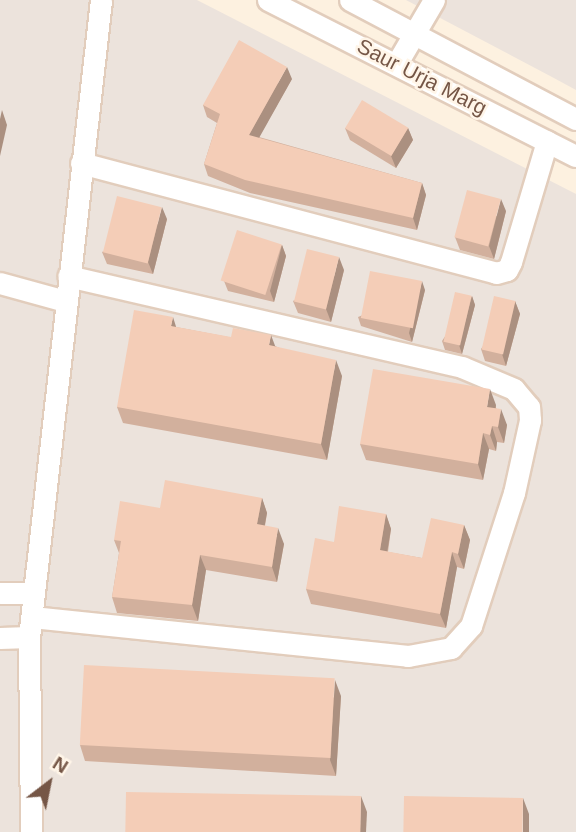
<!DOCTYPE html>
<style>
body{margin:0}
#map{position:relative;width:576px;height:832px;overflow:hidden;background:#fdf1e0;font-family:Helvetica,sans-serif}
div>[style]{position:absolute}
.industrial>*{inset:0;background:#ece3dc}
.roads{filter:drop-shadow(2px 0 #e2cdbc) drop-shadow(-2px 0 #e2cdbc) drop-shadow(0 2px #e2cdbc) drop-shadow(0 -2px #e2cdbc)}
.minor>*{height:21px;margin:-10.5px;padding:0 10.5px;transform-origin:10.5px;border-radius:10.5px;background:#fff}
.wall>*{inset:0;background:#d2b09d}
.shaded-wall>*{inset:0;background:#ab9080}
.building>*{inset:0;background:#f4cdb7;transform-origin:0 0}
span{translate:-50% -50%;white-space:nowrap;text-align:center;line-height:1.15;-webkit-text-stroke:5px #fff5e8;paint-order:stroke}
.street-label{font-size:21px;color:#755646}
.north{position:absolute;left:14px;top:748px;width:70px;height:70px;-webkit-text-stroke:5px #fff5e8;paint-order:stroke;rotate:32deg;font-size:19px;font-weight:700;line-height:28px;text-align:center;color:#755646}
.north::after{content:'';display:block;margin:auto;width:24px;height:32px;background:#755646;clip-path:polygon(50% 0,100% 100%,50% 72%,0 100%)}
</style>
<div id="map">
<div class="industrial">
<div style="clip-path:polygon(0 0,197px 0,576px 194px,576px 832px,0 832px)"></div>
<div style="clip-path:polygon(406px 0,576px 0,576px 90px,552px 77px)"></div>
</div>
<div class="roads">
<div class="minor">
<div style="left:268px;top:0;width:345px;rotate:26.9deg"></div>
<div style="left:350px;top:0;width:255px;rotate:27.8deg"></div>
<div style="left:397px;top:63px;width:73px;rotate:-59.6deg"></div>
<div style="left:81px;top:163px;width:429px;rotate:14.8deg"></div>
<div style="left:496px;top:273px;width:11px;rotate:-15deg"></div>
<div style="left:507px;top:270px;width:9px;rotate:-63deg"></div>
<div style="left:511px;top:262px;width:126px;rotate:-73.4deg"></div>
<div style="left:0;top:283px;width:67px;rotate:15.5deg"></div>
<div style="left:0;top:593px;width:34px"></div>
<div style="left:32px;top:617px;width:378px;rotate:5.9deg"></div>
<div style="left:408px;top:656px;width:44px;rotate:-10.5deg"></div>
<div style="left:451px;top:648px;width:30px;rotate:-48deg"></div>
<div style="left:471px;top:626px;width:140px;rotate:-72.1deg"></div>
<div style="left:514px;top:493px;width:75px;rotate:-77.6deg"></div>
<div style="left:530px;top:420px;width:13px;rotate:-94deg"></div>
<div style="left:529px;top:407px;width:23px;rotate:-130deg"></div>
<div style="left:514px;top:389px;width:56px;rotate:-157.1deg"></div>
<div style="left:462px;top:367px;width:404px;rotate:-167deg"></div>
<div style="left:0;top:638px;width:29px;rotate:-2deg"></div>
<div style="left:31px;top:832px;width:195px;rotate:-90.6deg"></div>
<div style="left:29px;top:637px;width:641px;rotate:-83.55deg"></div>
</div>
</div>
<div class="wall">
<div style="clip-path:polygon(292px 79px,259px 137px,422px 183px,426px 195px,417px 230px,250px 193px,208px 176px,204px 164px,217px 123px,207px 117px,203px 105px)"></div>
<div style="clip-path:polygon(345px 128px,408px 128px,413px 140px,396px 168px,350px 140px)"></div>
<div style="clip-path:polygon(506px 211px,494px 259px,460px 250px,455px 237px)"></div>
<div style="clip-path:polygon(167px 219px,153px 274px,107px 264px,102px 252px)"></div>
<div style="clip-path:polygon(282px 245px,286px 256px,274px 302px,228px 291px,224px 281px)"></div>
<div style="clip-path:polygon(344px 270px,331px 322px,298px 313px,293px 301px)"></div>
<div style="clip-path:polygon(425px 290px,412px 342px,361px 326px,358px 317px)"></div>
<div style="clip-path:polygon(472px 296px,475px 305px,462px 354px,445px 350px,442px 341px)"></div>
<div style="clip-path:polygon(515px 301px,520px 314px,506px 366px,485px 361px,481px 349px)"></div>
<div style="clip-path:polygon(176px 327px,275px 346px,342px 376px,327px 460px,123px 423px,117px 407px)"></div>
<div style="clip-path:polygon(496px 405px,496px 408px,507px 425px,504px 443px,497px 442px,496px 451px,489px 449px,483px 480px,366px 460px,360px 444px)"></div>
<div style="clip-path:polygon(262px 498px,267px 513px,265px 526px,284px 544px,277px 582px,206px 570px,198px 621px,117px 613px,112px 597px,119px 553px,114px 540px,160px 508px)"></div>
<div style="clip-path:polygon(386px 514px,391px 529px,388px 552px,422px 558px,464px 525px,470px 540px,464px 569px,457px 567px,446px 628px,311px 604px,306px 589px,334px 542px)"></div>
<div style="clip-path:polygon(341px 696px,336px 776px,85px 761px,80px 745px)"></div>
</div>
<div class="shaded-wall">
<div style="clip-path:polygon(287px 67px,292px 79px,254px 147px,249px 135px)"></div>
<div style="clip-path:polygon(2px 110px,7px 125px,0 156px,0 119px)"></div>
<div style="clip-path:polygon(408px 128px,413px 140px,396px 168px,391px 156px)"></div>
<div style="clip-path:polygon(422px 183px,426px 195px,417px 230px,413px 218px)"></div>
<div style="clip-path:polygon(501px 199px,506px 211px,494px 259px,489px 246px)"></div>
<div style="clip-path:polygon(162px 207px,167px 219px,153px 274px,148px 262px)"></div>
<div style="clip-path:polygon(282px 245px,286px 256px,274px 302px,270px 291px)"></div>
<div style="clip-path:polygon(339px 257px,344px 270px,331px 322px,326px 309px)"></div>
<div style="clip-path:polygon(422px 281px,425px 290px,412px 342px,409px 333px)"></div>
<div style="clip-path:polygon(472px 296px,475px 305px,462px 354px,459px 345px)"></div>
<div style="clip-path:polygon(515px 301px,520px 314px,506px 366px,502px 354px)"></div>
<div style="clip-path:polygon(173px 317px,178px 333px,171px 326px)"></div>
<div style="clip-path:polygon(271px 335px,277px 351px,269px 345px)"></div>
<div style="clip-path:polygon(336px 360px,342px 376px,327px 460px,321px 444px)"></div>
<div style="clip-path:polygon(490px 389px,496px 405px,493px 423px,487px 407px)"></div>
<div style="clip-path:polygon(501px 409px,507px 425px,504px 443px,498px 427px)"></div>
<div style="clip-path:polygon(492px 426px,497px 442px,496px 451px,490px 435px)"></div>
<div style="clip-path:polygon(483px 433px,489px 449px,483px 480px,478px 464px)"></div>
<div style="clip-path:polygon(262px 498px,267px 513px,262px 540px,257px 524px)"></div>
<div style="clip-path:polygon(386px 514px,391px 529px,385px 565px,380px 550px)"></div>
<div style="clip-path:polygon(464px 525px,470px 540px,464px 569px,458px 554px)"></div>
<div style="clip-path:polygon(278px 528px,284px 544px,277px 582px,272px 567px)"></div>
<div style="clip-path:polygon(452px 552px,457px 567px,446px 628px,440px 614px)"></div>
<div style="clip-path:polygon(200px 555px,206px 570px,198px 621px,192px 605px)"></div>
<div style="clip-path:polygon(335px 680px,341px 696px,336px 776px,330px 760px)"></div>
<div style="clip-path:polygon(361px 796px,367px 812px,366px 832px,360px 832px)"></div>
<div style="clip-path:polygon(523px 798px,529px 814px,529px 832px,523px 832px)"></div>
</div>
<div class="building">
<div style="clip-path:polygon(239px 40px,287px 67px,249px 135px,422px 183px,413px 218px,245px 180px,204px 164px,220px 114px,203px 105px)"></div>
<div style="left:362px;top:100px;width:54px;height:33px;rotate:31deg"></div>
<div style="left:467px;top:190px;width:35px;height:49px;rotate:15deg"></div>
<div style="left:117px;top:196px;width:46px;height:58px;rotate:14deg"></div>
<div style="left:237px;top:230px;width:47px;height:53px;rotate:18deg"></div>
<div style="left:307px;top:249px;width:33px;height:54px;rotate:14deg"></div>
<div style="left:370px;top:271px;width:53px;height:48px;rotate:11deg"></div>
<div style="left:455px;top:292px;width:17px;height:51px;rotate:13deg"></div>
<div style="left:494px;top:296px;width:22px;height:55px;rotate:13deg"></div>
<div style="clip-path:polygon(134px 310px,173px 317px,171px 326px,231px 337px,233px 328px,271px 335px,269px 345px,336px 360px,321px 444px,117px 407px)"></div>
<div style="clip-path:polygon(373px 369px,490px 389px,487px 407px,501px 409px,498px 427px,492px 426px,490px 435px,483px 433px,478px 464px,360px 444px)"></div>
<div style="clip-path:polygon(165px 480px,262px 498px,257px 524px,278px 528px,272px 567px,200px 555px,192px 605px,112px 597px,121px 541px,114px 540px,120px 501px,160px 508px)"></div>
<div style="clip-path:polygon(339px 506px,386px 514px,380px 550px,422px 558px,431px 518px,464px 525px,458px 554px,452px 552px,440px 614px,306px 589px,315px 538px,334px 542px)"></div>
<div style="left:84px;top:665px;width:251px;height:80px;rotate:3deg"></div>
<div style="left:126px;top:792px;width:235px;height:40px;rotate:1deg"></div>
<div style="left:404px;top:796px;width:119px;height:36px;rotate:1deg"></div>
</div>
<div class="street-label">
<span style="left:422px;top:77px;rotate:27deg">Saur Urja Marg</span>
</div>
<div class="north">N</div>
</div>
